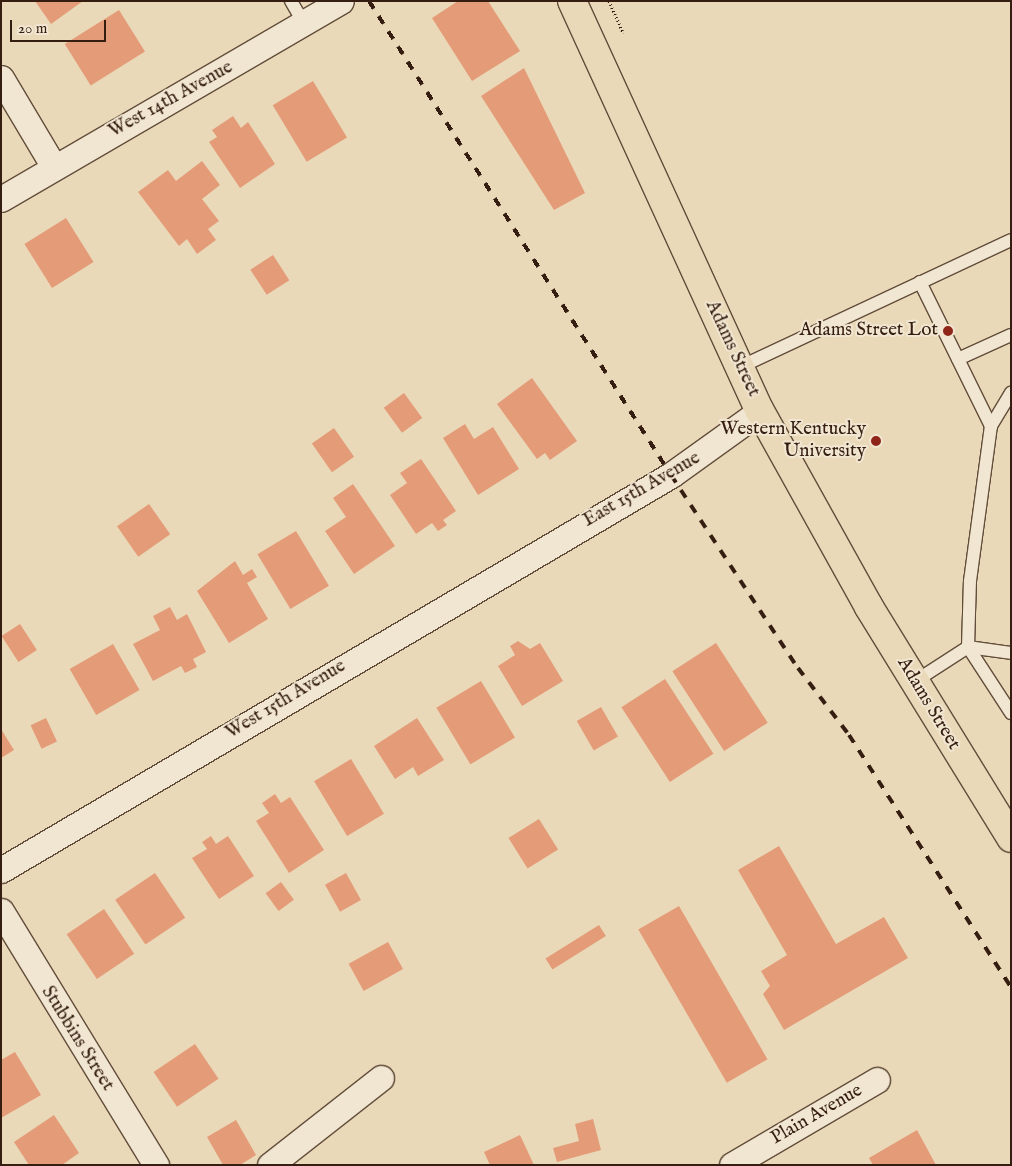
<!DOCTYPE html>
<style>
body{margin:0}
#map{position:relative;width:1012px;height:1166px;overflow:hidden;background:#ead9b8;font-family:"IM FELL English",serif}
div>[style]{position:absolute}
.building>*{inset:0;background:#e49b78;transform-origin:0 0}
.path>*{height:3px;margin-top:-1.5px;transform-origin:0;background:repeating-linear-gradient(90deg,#351e11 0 1px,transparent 0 3.5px)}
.roads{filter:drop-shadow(1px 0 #624d3b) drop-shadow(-1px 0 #624d3b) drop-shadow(0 1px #624d3b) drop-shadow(0 -1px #624d3b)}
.service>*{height:12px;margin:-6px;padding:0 6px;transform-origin:6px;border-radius:6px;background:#f1e6d1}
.minor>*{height:25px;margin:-12.5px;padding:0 12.5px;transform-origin:12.5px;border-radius:12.5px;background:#f1e6d1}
.primary>*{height:28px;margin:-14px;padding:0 14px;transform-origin:14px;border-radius:14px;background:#ead9b8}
.rail>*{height:4px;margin-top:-2px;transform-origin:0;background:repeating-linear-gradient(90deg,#351e11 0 9px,transparent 0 18px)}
.dots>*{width:14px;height:14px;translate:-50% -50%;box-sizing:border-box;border:2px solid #f1e6d1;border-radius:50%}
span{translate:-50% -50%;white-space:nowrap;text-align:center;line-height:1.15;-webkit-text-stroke:4px #f1e6d1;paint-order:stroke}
.street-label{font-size:19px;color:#351e11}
.poi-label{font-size:19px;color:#351e11}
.right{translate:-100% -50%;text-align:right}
.frame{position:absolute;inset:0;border:2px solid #351e11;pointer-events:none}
.scale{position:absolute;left:10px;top:20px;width:96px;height:22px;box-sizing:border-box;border:2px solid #351e11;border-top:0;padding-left:6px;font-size:15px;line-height:18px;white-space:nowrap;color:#351e11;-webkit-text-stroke:4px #f1e6d1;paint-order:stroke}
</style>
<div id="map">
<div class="building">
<div style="clip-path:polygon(35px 1px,83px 1px,51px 24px)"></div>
<div style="clip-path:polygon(458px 1px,488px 1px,520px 51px,472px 81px,432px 18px)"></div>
<div style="left:119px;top:10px;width:49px;height:64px;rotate:58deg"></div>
<div style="clip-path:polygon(524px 68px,585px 193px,554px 210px,481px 96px)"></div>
<div style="left:313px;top:81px;width:66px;height:47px;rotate:59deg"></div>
<div style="clip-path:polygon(233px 116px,241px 128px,248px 122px,275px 164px,240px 188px,209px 142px,217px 137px,212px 130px)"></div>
<div style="clip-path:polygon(202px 161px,220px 185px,202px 199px,219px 221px,208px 229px,216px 240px,197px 254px,187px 239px,179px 246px,138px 192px,168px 170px,176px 181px)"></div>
<div style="left:66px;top:218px;width:52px;height:49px;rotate:58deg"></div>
<div style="left:273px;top:255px;width:30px;height:27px;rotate:57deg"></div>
<div style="clip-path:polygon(532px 378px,577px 441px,550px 460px,545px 453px,537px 459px,497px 404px)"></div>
<div style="left:404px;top:393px;width:31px;height:25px;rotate:54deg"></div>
<div style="clip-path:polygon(465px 424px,474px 439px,493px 427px,519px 469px,478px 495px,443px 438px)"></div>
<div style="left:334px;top:428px;width:35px;height:27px;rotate:55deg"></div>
<div style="clip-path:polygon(421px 459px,456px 511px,443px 520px,447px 525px,438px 531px,432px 523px,416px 534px,390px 495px,407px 483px,400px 473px)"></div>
<div style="clip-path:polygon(353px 484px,395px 546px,354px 574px,325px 531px,346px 517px,333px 498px)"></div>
<div style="left:149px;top:504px;width:37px;height:39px;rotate:55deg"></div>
<div style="left:296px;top:531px;width:64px;height:45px;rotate:59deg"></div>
<div style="clip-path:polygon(235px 561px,243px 575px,252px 569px,257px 577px,247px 583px,268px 619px,229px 643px,197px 591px)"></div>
<div style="clip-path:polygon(170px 607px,177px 620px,187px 614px,206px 652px,193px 659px,197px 667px,185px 673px,181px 666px,153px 681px,133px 644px,160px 630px,153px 616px)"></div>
<div style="left:20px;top:624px;width:31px;height:22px;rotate:57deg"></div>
<div style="clip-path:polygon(518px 641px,530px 649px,540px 643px,563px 681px,522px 706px,498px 666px,515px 655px,510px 646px)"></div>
<div style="left:716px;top:643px;width:95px;height:52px;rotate:57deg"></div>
<div style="left:113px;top:644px;width:53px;height:50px;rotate:60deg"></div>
<div style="left:665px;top:679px;width:89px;height:52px;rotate:57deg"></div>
<div style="left:481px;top:681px;width:66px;height:52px;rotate:59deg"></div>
<div style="left:601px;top:707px;width:34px;height:28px;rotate:60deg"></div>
<div style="left:46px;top:718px;width:26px;height:17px;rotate:65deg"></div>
<div style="clip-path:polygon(417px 718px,444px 760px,418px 776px,413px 767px,395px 779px,374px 746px)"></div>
<div style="clip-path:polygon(1px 729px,14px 750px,1px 758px)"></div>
<div style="left:351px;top:759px;width:64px;height:43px;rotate:59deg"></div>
<div style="clip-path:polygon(275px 794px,281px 803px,290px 797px,324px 850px,289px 873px,256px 821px,269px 813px,262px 803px)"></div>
<div style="left:539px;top:819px;width:36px;height:36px;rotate:58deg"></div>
<div style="clip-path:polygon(211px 836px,216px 844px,228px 836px,254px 876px,219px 899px,192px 858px,207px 849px,202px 842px)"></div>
<div style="clip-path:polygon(779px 846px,836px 944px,884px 917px,908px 958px,784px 1030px,763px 994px,770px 986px,761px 971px,787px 955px,738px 870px)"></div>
<div style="left:155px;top:873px;width:54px;height:48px;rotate:56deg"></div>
<div style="left:346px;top:873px;width:31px;height:24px;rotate:61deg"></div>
<div style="left:281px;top:882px;width:22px;height:19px;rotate:54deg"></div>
<div style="left:679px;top:906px;width:177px;height:47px;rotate:60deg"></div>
<div style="left:104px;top:909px;width:54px;height:45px;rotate:56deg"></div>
<div style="left:599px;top:925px;width:13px;height:63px;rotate:58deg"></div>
<div style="left:388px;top:942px;width:31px;height:45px;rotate:61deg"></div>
<div style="left:195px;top:1044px;width:42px;height:50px;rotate:56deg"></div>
<div style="clip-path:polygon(15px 1052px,41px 1095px,1px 1118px,1px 1060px)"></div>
<div style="clip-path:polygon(54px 1115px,79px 1153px,62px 1165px,29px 1165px,14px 1142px)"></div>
<div style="clip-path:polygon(593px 1119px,601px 1150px,557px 1162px,553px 1148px,579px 1141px,575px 1124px)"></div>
<div style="clip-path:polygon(236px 1120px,256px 1155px,240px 1165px,223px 1165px,207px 1137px)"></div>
<div style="clip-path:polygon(917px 1130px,936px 1165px,873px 1165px,869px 1158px)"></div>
<div style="clip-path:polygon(520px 1135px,534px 1165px,490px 1165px,484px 1152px)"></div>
</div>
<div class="path">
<div style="left:609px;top:1px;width:35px;rotate:66deg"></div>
</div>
<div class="roads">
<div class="service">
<div style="left:291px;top:1px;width:24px;rotate:60deg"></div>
<div style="left:920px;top:282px;width:161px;rotate:63.8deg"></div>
<div style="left:958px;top:359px;width:58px;rotate:-24.4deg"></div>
<div style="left:740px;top:367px;width:299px;rotate:-25.1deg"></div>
<div style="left:968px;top:647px;width:79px;rotate:56.9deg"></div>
<div style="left:968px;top:647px;width:43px;rotate:7.9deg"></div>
<div style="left:914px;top:682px;width:64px;rotate:-32.9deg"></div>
<div style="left:968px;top:647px;width:66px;rotate:-88.3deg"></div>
<div style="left:970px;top:581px;width:156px;rotate:-82.3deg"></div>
<div style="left:991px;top:426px;width:39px;rotate:-59deg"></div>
</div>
<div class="minor">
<div style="left:1px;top:78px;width:104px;rotate:59.2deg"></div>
<div style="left:1px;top:199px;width:393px;rotate:-30.2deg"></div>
<div style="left:1px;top:870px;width:778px;rotate:-30.52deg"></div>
<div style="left:671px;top:475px;width:110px;rotate:-35.7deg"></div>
<div style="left:1px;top:911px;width:298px;rotate:58.6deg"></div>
<div style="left:270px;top:1165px;width:141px;rotate:-38.1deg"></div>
<div style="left:732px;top:1165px;width:168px;rotate:-30.4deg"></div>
</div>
<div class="primary">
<div style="left:572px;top:1px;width:451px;rotate:65.4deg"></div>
<div style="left:760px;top:411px;width:224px;rotate:60.9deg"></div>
<div style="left:869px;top:607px;width:271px;rotate:58.4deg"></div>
</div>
</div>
<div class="rail">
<div style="left:369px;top:1px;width:562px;rotate:57.5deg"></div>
<div style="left:671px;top:475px;width:231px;rotate:56.7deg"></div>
<div style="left:798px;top:668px;width:84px;rotate:52.7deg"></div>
<div style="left:849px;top:735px;width:300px;rotate:57.3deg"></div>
</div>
<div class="dots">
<div style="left:948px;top:331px;background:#8f2418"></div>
<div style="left:876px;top:441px;background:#8f2418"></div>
</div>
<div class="street-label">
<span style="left:171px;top:100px;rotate:-29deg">West 14th Avenue</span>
<span style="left:732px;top:349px;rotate:65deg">Adams Street</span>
<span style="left:642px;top:490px;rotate:-30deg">East 15th Avenue</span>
<span style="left:286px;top:700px;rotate:-31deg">West 15th Avenue</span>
<span style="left:928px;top:704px;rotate:59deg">Adams Street</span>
<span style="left:77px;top:1039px;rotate:58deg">Stubbins Street</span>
<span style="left:817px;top:1115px;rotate:-30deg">Plain Avenue</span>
</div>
<div class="poi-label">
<span class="right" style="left:938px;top:331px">Adams Street Lot</span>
<span class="right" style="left:866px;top:441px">Western Kentucky<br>University</span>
</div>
<div class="frame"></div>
<div class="scale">20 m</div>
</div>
